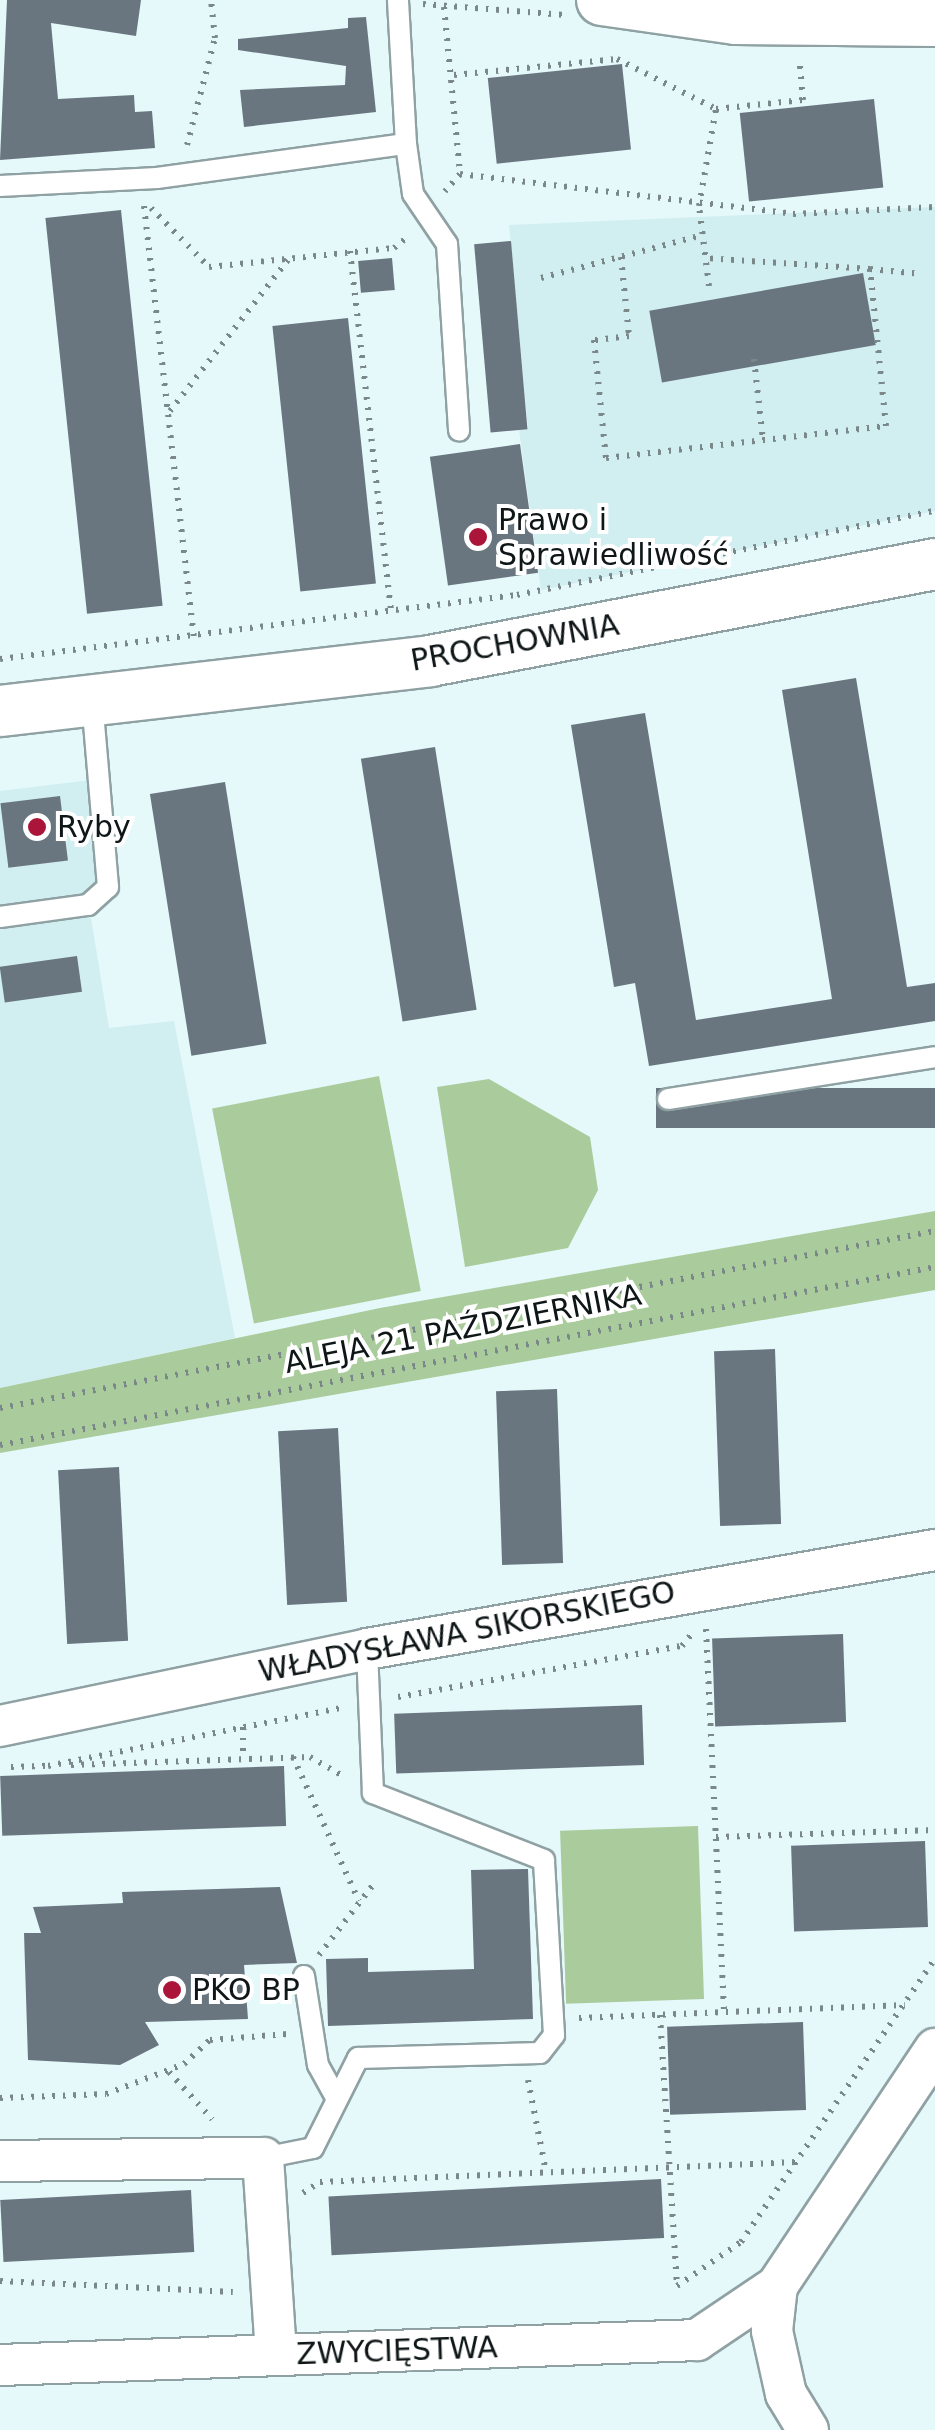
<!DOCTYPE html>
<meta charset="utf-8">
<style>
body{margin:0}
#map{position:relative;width:935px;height:2430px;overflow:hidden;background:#e5f8fa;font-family:"DejaVu Sans",sans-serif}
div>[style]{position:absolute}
.built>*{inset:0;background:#d1eef1}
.green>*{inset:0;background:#aacc9c;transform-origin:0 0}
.building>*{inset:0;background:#6a767f;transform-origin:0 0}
.path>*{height:6px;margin-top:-3px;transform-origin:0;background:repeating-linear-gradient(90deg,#7b888a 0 2.5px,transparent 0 10.5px)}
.roads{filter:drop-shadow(2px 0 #8fa1a3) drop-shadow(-2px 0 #8fa1a3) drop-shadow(0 2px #8fa1a3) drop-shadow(0 -2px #8fa1a3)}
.service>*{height:20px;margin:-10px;padding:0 10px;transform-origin:10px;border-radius:10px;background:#fff}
.minor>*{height:40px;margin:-20px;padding:0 20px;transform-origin:20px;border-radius:20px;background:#fff}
.tertiary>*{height:50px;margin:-25px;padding:0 25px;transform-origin:25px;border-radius:25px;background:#fff}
.dots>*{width:28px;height:28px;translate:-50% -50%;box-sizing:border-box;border:5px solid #fff;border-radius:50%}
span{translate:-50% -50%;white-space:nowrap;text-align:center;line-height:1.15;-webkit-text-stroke:8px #fff;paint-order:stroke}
.poi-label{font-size:30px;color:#0f1617}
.left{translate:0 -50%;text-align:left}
.street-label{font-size:30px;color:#0f1617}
</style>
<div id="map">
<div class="built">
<div style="clip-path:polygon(935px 207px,935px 511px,541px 590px,519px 430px,528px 428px,509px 225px)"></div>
<div style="clip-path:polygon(100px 779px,109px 877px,89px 906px,109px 1028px,174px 1021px,235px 1338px,0 1388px,0 791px)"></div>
</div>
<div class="green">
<div style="left:379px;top:1076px;width:219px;height:170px;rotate:79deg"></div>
<div style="clip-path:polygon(489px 1079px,590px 1137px,598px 1190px,568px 1248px,465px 1267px,437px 1087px)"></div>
<div style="clip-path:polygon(935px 1211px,935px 1290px,0 1453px,0 1388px,380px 1308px)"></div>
<div style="left:698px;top:1826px;width:173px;height:138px;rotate:88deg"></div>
</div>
<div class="building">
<div style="clip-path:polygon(7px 0,141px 0,136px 36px,51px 23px,58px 99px,134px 95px,135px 112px,152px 111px,155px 148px,0 160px)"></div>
<div style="clip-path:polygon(366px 17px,376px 112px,244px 127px,240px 90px,345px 85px,346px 66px,238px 50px,238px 39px,348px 28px,348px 18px)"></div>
<div style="left:622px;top:64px;width:86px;height:135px;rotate:84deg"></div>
<div style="left:874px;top:99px;width:89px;height:135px;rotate:84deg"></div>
<div style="left:121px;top:210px;width:398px;height:76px;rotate:84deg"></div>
<div style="left:511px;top:241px;width:189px;height:37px;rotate:85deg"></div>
<div style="left:392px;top:258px;width:32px;height:34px;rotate:85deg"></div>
<div style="left:863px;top:273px;width:73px;height:217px;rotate:80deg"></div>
<div style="left:348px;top:318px;width:267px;height:76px;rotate:84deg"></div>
<div style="left:520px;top:444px;width:130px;height:91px;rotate:82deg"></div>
<div style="clip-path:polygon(856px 678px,907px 987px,935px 983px,935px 1021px,649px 1066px,635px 983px,614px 987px,571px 725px,645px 713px,696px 1020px,832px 999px,782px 690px)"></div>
<div style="left:435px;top:747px;width:266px;height:75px;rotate:81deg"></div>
<div style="left:225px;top:782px;width:265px;height:76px;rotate:81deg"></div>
<div style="left:60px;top:796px;width:65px;height:60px;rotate:83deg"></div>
<div style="left:77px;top:956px;width:36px;height:78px;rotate:82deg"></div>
<div style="left:935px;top:1088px;width:40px;height:279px;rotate:90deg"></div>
<div style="left:775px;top:1349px;width:175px;height:61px;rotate:88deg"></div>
<div style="left:557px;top:1389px;width:174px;height:61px;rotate:88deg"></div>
<div style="left:338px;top:1428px;width:174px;height:60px;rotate:87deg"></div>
<div style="left:119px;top:1467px;width:174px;height:61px;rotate:87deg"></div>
<div style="left:843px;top:1634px;width:88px;height:131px;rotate:88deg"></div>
<div style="left:642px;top:1705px;width:60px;height:248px;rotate:88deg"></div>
<div style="left:284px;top:1766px;width:60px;height:284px;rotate:88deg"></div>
<div style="left:925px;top:1841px;width:86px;height:134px;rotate:88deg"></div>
<div style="clip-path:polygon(528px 1869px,533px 2019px,328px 2026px,326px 1959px,368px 1958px,368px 1972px,474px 1969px,471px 1870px)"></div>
<div style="clip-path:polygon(280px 1887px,297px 1963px,244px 1965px,248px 2019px,145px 2022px,159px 2045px,120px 2065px,28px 2060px,24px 1933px,41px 1933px,33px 1907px,123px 1903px,122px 1892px)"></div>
<div style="left:803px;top:2022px;width:88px;height:136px;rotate:88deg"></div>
<div style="left:661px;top:2179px;width:59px;height:333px;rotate:87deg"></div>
<div style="left:191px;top:2190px;width:62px;height:191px;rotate:87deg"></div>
</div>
<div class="path">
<div style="left:423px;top:4px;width:142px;rotate:4.4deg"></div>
<div style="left:444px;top:7px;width:168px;rotate:84.5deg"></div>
<div style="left:460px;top:174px;width:23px;rotate:131deg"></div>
<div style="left:454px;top:75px;width:164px;rotate:-5.6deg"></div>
<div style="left:617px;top:59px;width:111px;rotate:26.8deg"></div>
<div style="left:716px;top:109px;width:87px;rotate:-5.9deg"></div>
<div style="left:803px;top:100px;width:36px;rotate:-95deg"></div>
<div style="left:187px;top:145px;width:111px;rotate:-75.3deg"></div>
<div style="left:215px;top:38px;width:38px;rotate:-96deg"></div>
<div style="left:460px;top:174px;width:335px;rotate:6.8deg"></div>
<div style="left:793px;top:214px;width:142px;rotate:-2.8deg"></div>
<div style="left:144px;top:206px;width:433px;rotate:83.4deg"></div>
<div style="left:151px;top:208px;width:83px;rotate:45.5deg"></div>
<div style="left:209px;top:267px;width:186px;rotate:-5.9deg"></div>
<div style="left:394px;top:248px;width:19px;rotate:-39deg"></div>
<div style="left:350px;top:251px;width:362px;rotate:83.5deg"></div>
<div style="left:621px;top:257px;width:79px;rotate:84.2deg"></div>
<div style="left:629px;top:336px;width:35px;rotate:173deg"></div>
<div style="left:594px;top:340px;width:119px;rotate:84.2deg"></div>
<div style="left:606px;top:458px;width:282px;rotate:-6.5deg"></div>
<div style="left:886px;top:426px;width:158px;rotate:-95.8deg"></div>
<div style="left:870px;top:269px;width:164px;rotate:-176.2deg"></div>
<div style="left:870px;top:269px;width:52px;rotate:5.5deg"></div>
<div style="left:541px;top:278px;width:168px;rotate:-14.9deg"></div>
<div style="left:709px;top:286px;width:81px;rotate:-97.1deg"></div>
<div style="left:699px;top:206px;width:98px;rotate:-80.1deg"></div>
<div style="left:754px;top:359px;width:81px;rotate:83.7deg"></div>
<div style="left:170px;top:411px;width:192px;rotate:-52deg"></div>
<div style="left:0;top:659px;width:521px;rotate:-7.06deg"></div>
<div style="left:517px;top:595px;width:426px;rotate:-11.4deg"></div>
<div style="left:0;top:1408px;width:952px;rotate:-10.72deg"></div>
<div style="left:0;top:1445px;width:952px;rotate:-10.78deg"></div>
<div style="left:706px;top:1629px;width:383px;rotate:87.3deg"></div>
<div style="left:398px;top:1697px;width:289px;rotate:-10.2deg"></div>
<div style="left:682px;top:1646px;width:19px;rotate:-51deg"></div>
<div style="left:243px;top:1727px;width:32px;rotate:90deg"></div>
<div style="left:293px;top:1757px;width:158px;rotate:65.4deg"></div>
<div style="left:71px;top:1765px;width:239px;rotate:-1.9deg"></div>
<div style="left:310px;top:1757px;width:38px;rotate:30deg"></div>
<div style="left:48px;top:1766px;width:299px;rotate:-11.2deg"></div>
<div style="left:11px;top:1767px;width:38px;rotate:-2deg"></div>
<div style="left:716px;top:1837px;width:219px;rotate:-1.8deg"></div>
<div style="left:319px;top:1955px;width:93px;rotate:-52.4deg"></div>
<div style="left:660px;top:2015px;width:272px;rotate:86.4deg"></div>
<div style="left:677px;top:2286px;width:78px;rotate:-34.5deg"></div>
<div style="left:741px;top:2242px;width:343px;rotate:-55.6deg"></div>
<div style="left:579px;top:2018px;width:326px;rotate:-2.3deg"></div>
<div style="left:169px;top:2072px;width:64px;rotate:47.5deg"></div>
<div style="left:528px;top:2080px;width:94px;rotate:78.9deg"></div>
<div style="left:0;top:2098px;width:106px;rotate:-2.2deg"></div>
<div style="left:106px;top:2094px;width:84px;rotate:-21deg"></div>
<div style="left:184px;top:2064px;width:35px;rotate:-43deg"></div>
<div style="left:210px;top:2040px;width:78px;rotate:-4.4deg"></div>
<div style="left:303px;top:2193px;width:20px;rotate:-33deg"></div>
<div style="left:320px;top:2182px;width:476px;rotate:-2.4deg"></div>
<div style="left:0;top:2281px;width:233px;rotate:2.7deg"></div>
</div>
<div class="roads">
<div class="service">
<div style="left:406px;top:144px;width:50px;rotate:82deg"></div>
<div style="left:413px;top:194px;width:60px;rotate:55.8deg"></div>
<div style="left:447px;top:244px;width:187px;rotate:86.3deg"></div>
<div style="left:0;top:186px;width:157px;rotate:-2.9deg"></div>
<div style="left:157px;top:178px;width:251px;rotate:-7.8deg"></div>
<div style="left:406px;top:144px;width:144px;rotate:-93.2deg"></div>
<div style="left:0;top:917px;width:89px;rotate:-7.8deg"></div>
<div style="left:88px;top:905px;width:27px;rotate:-42deg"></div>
<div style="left:108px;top:887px;width:188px;rotate:-94.9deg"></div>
<div style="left:668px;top:1099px;width:270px;rotate:-8.9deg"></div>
<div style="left:304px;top:1976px;width:90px;rotate:81.1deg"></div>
<div style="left:318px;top:2065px;width:35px;rotate:61deg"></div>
<div style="left:263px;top:2158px;width:51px;rotate:-11.3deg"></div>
<div style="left:313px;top:2148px;width:101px;rotate:-63.4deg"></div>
<div style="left:358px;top:2058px;width:182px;rotate:-1.6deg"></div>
<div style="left:540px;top:2053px;width:23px;rotate:-52deg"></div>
<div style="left:554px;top:2035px;width:175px;rotate:-93.3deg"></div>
<div style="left:544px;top:1860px;width:184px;rotate:-158.6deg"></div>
<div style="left:373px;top:1793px;width:144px;rotate:-92.4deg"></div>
</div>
<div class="minor">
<div style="left:0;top:1726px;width:375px;rotate:-11.8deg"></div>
<div style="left:367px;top:1649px;width:577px;rotate:-9.89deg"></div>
<div style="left:0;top:2161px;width:263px;rotate:-0.7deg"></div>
<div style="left:263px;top:2158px;width:197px;rotate:86.2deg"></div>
<div style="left:0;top:2365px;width:697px;rotate:-2.05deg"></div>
<div style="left:697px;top:2340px;width:97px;rotate:-34deg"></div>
<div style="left:808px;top:2430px;width:42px;rotate:-121.4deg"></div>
<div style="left:786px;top:2394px;width:65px;rotate:-102.5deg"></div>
<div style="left:772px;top:2331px;width:45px;rotate:-83.7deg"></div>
<div style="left:777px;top:2286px;width:285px;rotate:-56.3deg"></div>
</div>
<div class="tertiary">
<div style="left:602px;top:0;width:135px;rotate:8.1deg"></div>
<div style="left:736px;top:19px;width:199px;rotate:0.6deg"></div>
<div style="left:0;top:711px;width:433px;rotate:-6.6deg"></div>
<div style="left:430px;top:661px;width:514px;rotate:-10.87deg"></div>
</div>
</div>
<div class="dots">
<div style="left:478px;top:537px;background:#ab1539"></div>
<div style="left:37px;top:827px;background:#ab1539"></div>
<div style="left:172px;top:1990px;background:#ab1539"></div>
</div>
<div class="poi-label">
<span class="left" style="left:498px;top:537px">Prawo i<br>Sprawiedliwość</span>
<span class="left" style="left:57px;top:827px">Ryby</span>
<span class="left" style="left:192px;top:1990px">PKO BP</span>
</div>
<div class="street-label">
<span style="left:515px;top:643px;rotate:-10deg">PROCHOWNIA</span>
<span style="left:463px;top:1329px;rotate:-11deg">ALEJA 21 PAŹDZIERNIKA</span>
<span style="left:467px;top:1632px;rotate:-11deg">WŁADYSŁAWA SIKORSKIEGO</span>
<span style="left:397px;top:2351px;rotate:-2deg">ZWYCIĘSTWA</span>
</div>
</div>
